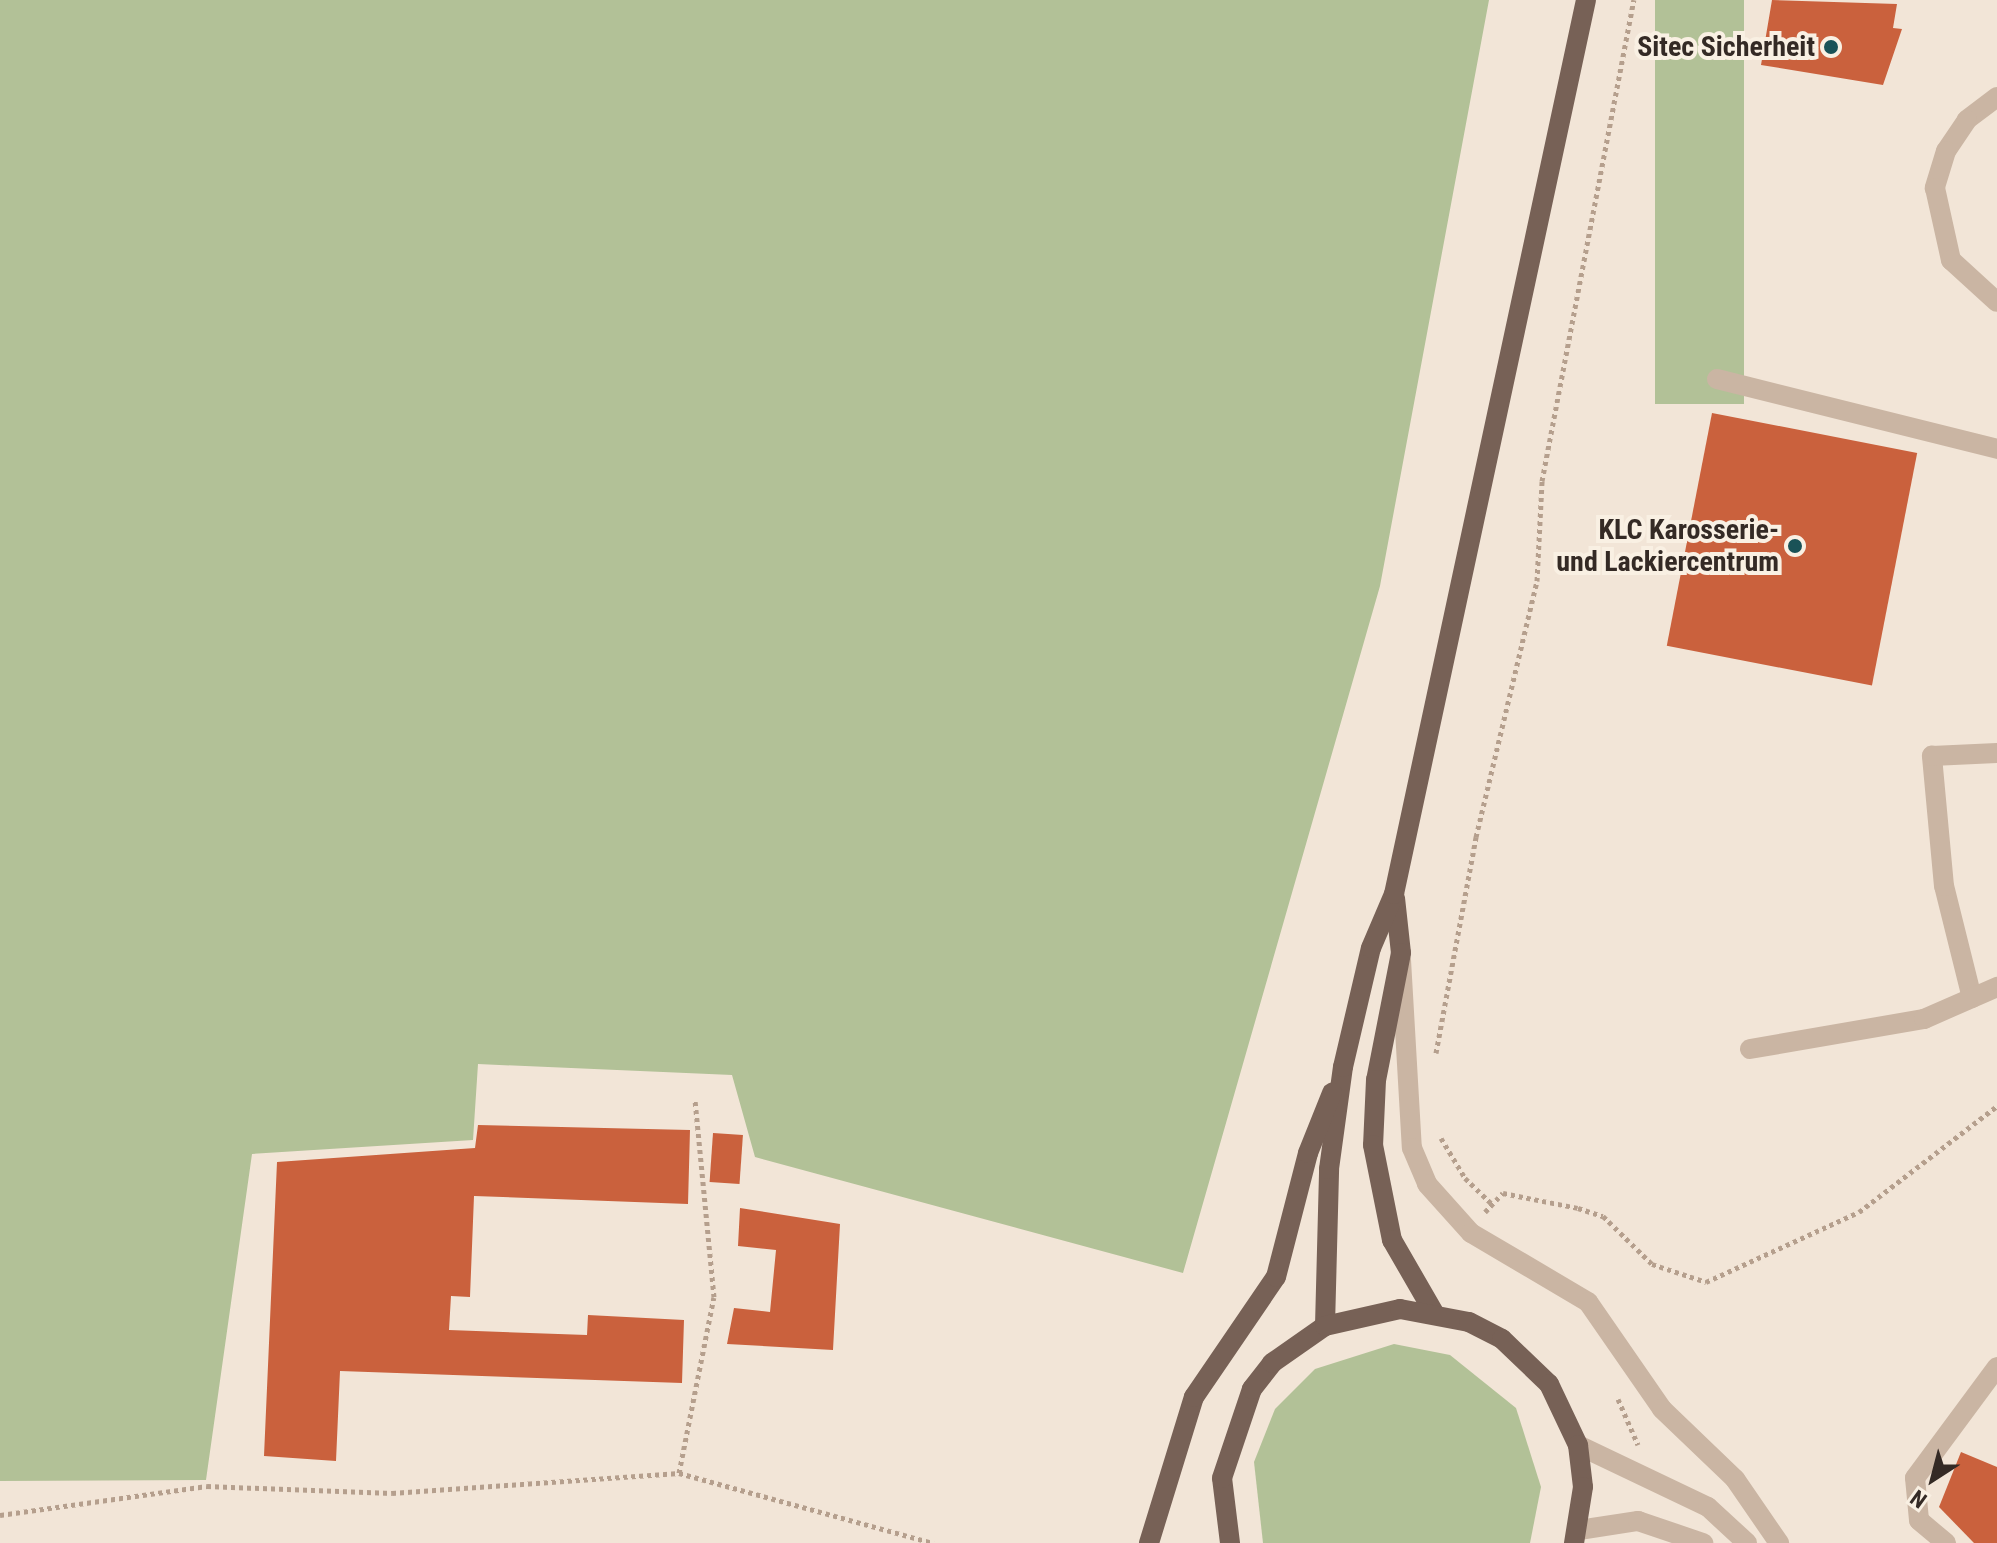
<!DOCTYPE html>
<style>
body{margin:0}
#map{position:relative;width:1997px;height:1543px;overflow:hidden;background:#f2e5d7;font-family:"Roboto Condensed",sans-serif}
div>[style]{position:absolute}
.green>*{inset:0;background:#b2c197;transform-origin:0 0}
.building>*{inset:0;background:#ca613d;transform-origin:0 0}
.path>*{height:5px;margin-top:-2.5px;transform-origin:0;background:repeating-linear-gradient(90deg,#b59f8d 0 4px,transparent 0 8px)}
.minor>*{height:20px;margin:-10px;padding:0 10px;transform-origin:10px;border-radius:10px;background:#cab5a3}
.major>*{height:20px;margin:-10px;padding:0 10px;transform-origin:10px;border-radius:10px;background:#776156}
.dots>*{width:22px;height:22px;translate:-50% -50%;box-sizing:border-box;border:4px solid #f9f0e3;border-radius:50%}
span{translate:-50% -50%;white-space:nowrap;text-align:center;line-height:1.15;-webkit-text-stroke:8px #f9f0e3;paint-order:stroke}
.poi-label{font-size:28px;color:#342a25;font-weight:700}
.right{translate:-100% -50%;text-align:right}
.north{position:absolute;left:1893px;top:1439px;width:80px;height:80px;-webkit-text-stroke:6px #f9f0e3;paint-order:stroke;rotate:216deg;font-size:22px;font-weight:700;line-height:32px;text-align:center;color:#342a25}
.north::after{content:'';display:block;margin:auto;width:28px;height:36px;background:#342a25;clip-path:polygon(50% 0,100% 100%,50% 72%,0 100%)}
</style>
<div id="map">
<div class="green">
<div style="clip-path:polygon(0 0,1489px 0,1380px 586px,1183px 1273px,755px 1157px,732px 1075px,478px 1064px,473px 1140px,252px 1154px,206px 1480px,0 1481px)"></div>
<div style="left:1655px;top:0;width:89px;height:404px"></div>
<div style="clip-path:polygon(1394px 1344px,1450px 1355px,1516px 1408px,1541px 1487px,1530px 1543px,1263px 1543px,1254px 1462px,1275px 1409px,1315px 1369px)"></div>
</div>
<div class="building">
<div style="clip-path:polygon(1772px 0,1897px 4px,1893px 28px,1902px 29px,1883px 85px,1761px 65px)"></div>
<div style="left:1712px;top:413px;width:209px;height:237px;rotate:11deg"></div>
<div style="clip-path:polygon(478px 1125px,690px 1130px,688px 1204px,474px 1196px,470px 1297px,451px 1296px,449px 1330px,587px 1335px,588px 1315px,684px 1320px,682px 1383px,340px 1371px,336px 1461px,264px 1456px,277px 1162px,475px 1148px)"></div>
<div style="left:713px;top:1133px;width:30px;height:49px;rotate:4deg"></div>
<div style="clip-path:polygon(740px 1208px,840px 1224px,833px 1350px,727px 1344px,734px 1308px,770px 1312px,776px 1250px,738px 1246px)"></div>
<div style="clip-path:polygon(1961px 1452px,1997px 1467px,1997px 1543px,1974px 1543px,1939px 1507px)"></div>
</div>
<div class="path">
<div style="left:1436px;top:1053px;width:220px;rotate:-79.5deg"></div>
<div style="left:1476px;top:837px;width:263px;rotate:-76.6deg"></div>
<div style="left:1537px;top:581px;width:100px;rotate:-87.1deg"></div>
<div style="left:1542px;top:481px;width:490px;rotate:-79.2deg"></div>
<div style="left:1441px;top:1138px;width:47px;rotate:59deg"></div>
<div style="left:1465px;top:1178px;width:36px;rotate:44deg"></div>
<div style="left:1485px;top:1212px;width:26px;rotate:-47deg"></div>
<div style="left:1503px;top:1193px;width:76px;rotate:11.3deg"></div>
<div style="left:1578px;top:1208px;width:26px;rotate:18deg"></div>
<div style="left:1603px;top:1216px;width:69px;rotate:44.4deg"></div>
<div style="left:1652px;top:1264px;width:57px;rotate:18.4deg"></div>
<div style="left:1706px;top:1282px;width:168px;rotate:-24.6deg"></div>
<div style="left:1859px;top:1212px;width:174px;rotate:-37.5deg"></div>
<div style="left:1618px;top:1399px;width:50px;rotate:66.5deg"></div>
<div style="left:679px;top:1473px;width:179px;rotate:-78.8deg"></div>
<div style="left:714px;top:1297px;width:198px;rotate:-95.5deg"></div>
<div style="left:0;top:1515px;width:209px;rotate:-8deg"></div>
<div style="left:207px;top:1486px;width:185px;rotate:2.2deg"></div>
<div style="left:392px;top:1493px;width:288px;rotate:-4deg"></div>
<div style="left:679px;top:1473px;width:264px;rotate:15.4deg"></div>
</div>
<div class="minor">
<div style="left:1997px;top:97px;width:38px;rotate:143deg"></div>
<div style="left:1967px;top:120px;width:37px;rotate:124deg"></div>
<div style="left:1946px;top:151px;width:39px;rotate:107deg"></div>
<div style="left:1935px;top:188px;width:74px;rotate:77.5deg"></div>
<div style="left:1951px;top:260px;width:62px;rotate:42.4deg"></div>
<div style="left:1717px;top:379px;width:289px;rotate:14deg"></div>
<div style="left:1401px;top:960px;width:188px;rotate:86.7deg"></div>
<div style="left:1412px;top:1148px;width:39px;rotate:67deg"></div>
<div style="left:1427px;top:1184px;width:66px;rotate:48.1deg"></div>
<div style="left:1471px;top:1233px;width:136px;rotate:30.5deg"></div>
<div style="left:1588px;top:1302px;width:130px;rotate:55.3deg"></div>
<div style="left:1662px;top:1409px;width:101px;rotate:43.8deg"></div>
<div style="left:1735px;top:1479px;width:78px;rotate:55.5deg"></div>
<div style="left:1972px;top:998px;width:115px;rotate:-104deg"></div>
<div style="left:1944px;top:886px;width:131px;rotate:-95.3deg"></div>
<div style="left:1932px;top:756px;width:65px;rotate:-2.6deg"></div>
<div style="left:1750px;top:1049px;width:177px;rotate:-9.8deg"></div>
<div style="left:1924px;top:1019px;width:80px;rotate:-23.7deg"></div>
<div style="left:1578px;top:1445px;width:144px;rotate:25.5deg"></div>
<div style="left:1708px;top:1507px;width:53px;rotate:42.7deg"></div>
<div style="left:1579px;top:1530px;width:60px;rotate:-8.7deg"></div>
<div style="left:1638px;top:1521px;width:69px;rotate:18.7deg"></div>
<div style="left:1946px;top:1543px;width:35px;rotate:-140deg"></div>
<div style="left:1919px;top:1520px;width:42px;rotate:-95.4deg"></div>
<div style="left:1915px;top:1478px;width:138px;rotate:-53.5deg"></div>
</div>
<div class="major">
<div style="left:1395px;top:898px;width:55px;rotate:83.8deg"></div>
<div style="left:1401px;top:953px;width:129px;rotate:101.1deg"></div>
<div style="left:1376px;top:1080px;width:65px;rotate:92.6deg"></div>
<div style="left:1373px;top:1145px;width:97px;rotate:78.7deg"></div>
<div style="left:1392px;top:1240px;width:82px;rotate:60deg"></div>
<div style="left:1325px;top:1326px;width:157px;rotate:-88.5deg"></div>
<div style="left:1329px;top:1169px;width:103px;rotate:-82.2deg"></div>
<div style="left:1343px;top:1067px;width:122px;rotate:-76.8deg"></div>
<div style="left:1371px;top:948px;width:59px;rotate:-66.9deg"></div>
<div style="left:1394px;top:894px;width:914px;rotate:-77.88deg"></div>
<div style="left:1149px;top:1543px;width:153px;rotate:-72.9deg"></div>
<div style="left:1194px;top:1397px;width:145px;rotate:-55.7deg"></div>
<div style="left:1276px;top:1277px;width:128px;rotate:-75.5deg"></div>
<div style="left:1308px;top:1153px;width:65px;rotate:-68.2deg"></div>
<div style="left:1230px;top:1543px;width:65px;rotate:-97deg"></div>
<div style="left:1222px;top:1478px;width:94px;rotate:-71.4deg"></div>
<div style="left:1252px;top:1389px;width:33px;rotate:-52deg"></div>
<div style="left:1272px;top:1363px;width:65px;rotate:-34.9deg"></div>
<div style="left:1325px;top:1326px;width:77px;rotate:-12.8deg"></div>
<div style="left:1400px;top:1309px;width:70px;rotate:10.7deg"></div>
<div style="left:1469px;top:1322px;width:37px;rotate:27deg"></div>
<div style="left:1502px;top:1339px;width:65px;rotate:43.8deg"></div>
<div style="left:1549px;top:1384px;width:68px;rotate:64.6deg"></div>
<div style="left:1578px;top:1445px;width:42px;rotate:83.2deg"></div>
<div style="left:1583px;top:1487px;width:57px;rotate:99.1deg"></div>
</div>
<div class="dots">
<div style="left:1831px;top:47px;background:#1a5257"></div>
<div style="left:1795px;top:546px;background:#1a5257"></div>
</div>
<div class="poi-label">
<span class="right" style="left:1815px;top:47px">Sitec Sicherheit</span>
<span class="right" style="left:1779px;top:546px">KLC Karosserie-<br>und Lackiercentrum</span>
</div>
<div class="north">N</div>
</div>
